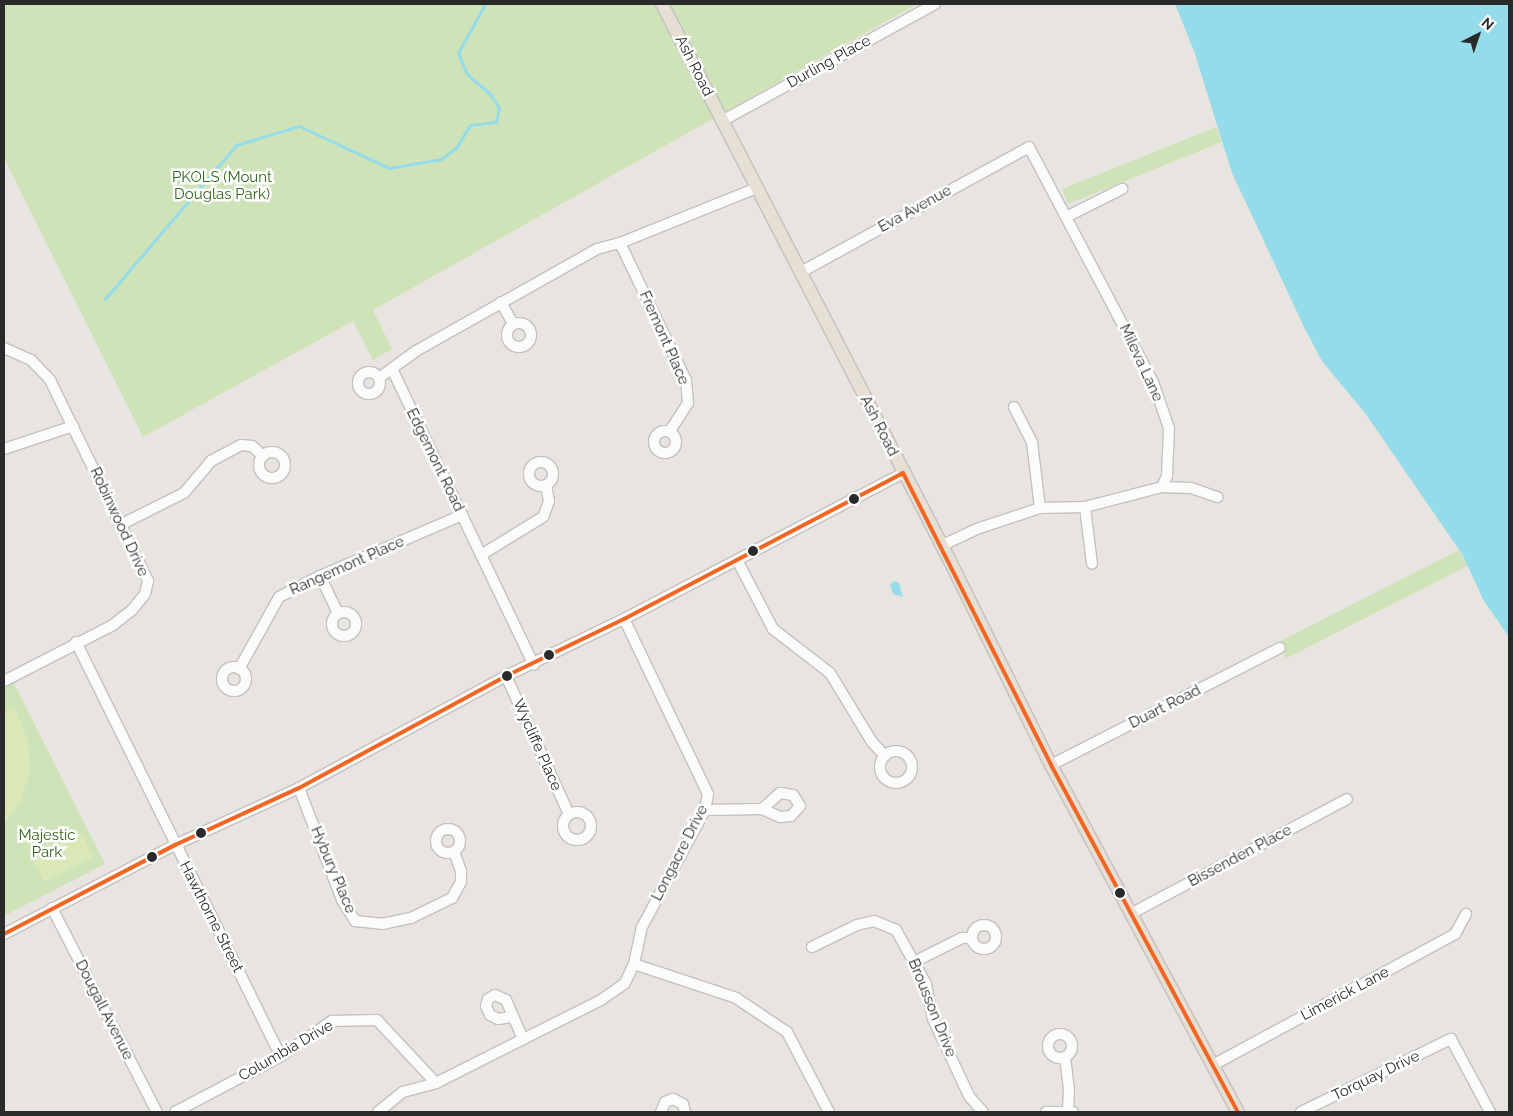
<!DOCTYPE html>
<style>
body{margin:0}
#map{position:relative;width:1513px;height:1116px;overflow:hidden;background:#e8e4e0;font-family:Raleway,sans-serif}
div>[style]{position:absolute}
.green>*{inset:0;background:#cfe3b9;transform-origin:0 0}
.pitch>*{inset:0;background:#dae7b7;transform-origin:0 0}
.water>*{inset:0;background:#94dcea}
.stream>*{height:3px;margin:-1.5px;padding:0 1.5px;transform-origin:1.5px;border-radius:1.5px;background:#94dcea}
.roads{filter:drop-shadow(1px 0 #c2c1c1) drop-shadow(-1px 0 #c2c1c1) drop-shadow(0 1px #c2c1c1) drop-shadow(0 -1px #c2c1c1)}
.minor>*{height:10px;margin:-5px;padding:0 5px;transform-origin:5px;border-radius:5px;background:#fcfbfa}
.minor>.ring{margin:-5px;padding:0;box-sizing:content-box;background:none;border:10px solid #fcfbfa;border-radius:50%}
.major>*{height:12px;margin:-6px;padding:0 6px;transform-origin:6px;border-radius:6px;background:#e6e0d4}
.bus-1>*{height:4px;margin:-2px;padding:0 2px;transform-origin:2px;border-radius:2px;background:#f26522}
.dots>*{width:14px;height:14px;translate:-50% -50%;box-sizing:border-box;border:2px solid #fff;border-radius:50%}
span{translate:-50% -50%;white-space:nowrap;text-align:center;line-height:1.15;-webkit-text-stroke:5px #fff;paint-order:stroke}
.street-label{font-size:15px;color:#2a2a2a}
.park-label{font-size:15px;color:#32671a}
.frame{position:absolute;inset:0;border:5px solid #2a2a2a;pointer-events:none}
.north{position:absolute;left:1453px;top:10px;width:50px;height:50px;-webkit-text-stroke:4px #fff;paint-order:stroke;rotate:41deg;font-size:14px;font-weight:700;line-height:20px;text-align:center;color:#2a2a2a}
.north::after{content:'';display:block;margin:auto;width:18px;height:22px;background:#2a2a2a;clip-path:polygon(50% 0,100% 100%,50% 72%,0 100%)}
</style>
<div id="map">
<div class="green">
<div style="clip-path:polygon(4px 4px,917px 4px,373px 310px,392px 349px,373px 360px,353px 321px,143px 437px,4px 158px)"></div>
<div style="left:1216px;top:127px;width:16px;height:166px;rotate:68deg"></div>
<div style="left:1459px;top:550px;width:18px;height:203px;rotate:63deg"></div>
<div style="clip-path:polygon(14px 683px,105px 864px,4px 916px,4px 688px)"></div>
</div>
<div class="pitch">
<div style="clip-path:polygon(14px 708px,28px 739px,30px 771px,21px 801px,4px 823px,4px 713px)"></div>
<div style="left:81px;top:833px;width:27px;height:55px;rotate:63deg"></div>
</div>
<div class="water">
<div style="clip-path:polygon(1175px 4px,1509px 4px,1509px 637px,1484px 601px,1462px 554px,1365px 413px,1322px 361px,1305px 329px,1232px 173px,1194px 51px)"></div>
<div style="clip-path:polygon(894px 581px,899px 583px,903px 597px,893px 594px,890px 585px)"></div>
</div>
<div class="stream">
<div style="left:105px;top:299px;width:202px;rotate:-49.6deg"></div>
<div style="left:236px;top:145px;width:66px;rotate:-16.8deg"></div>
<div style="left:299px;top:126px;width:99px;rotate:25deg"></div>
<div style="left:389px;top:168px;width:53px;rotate:-9.8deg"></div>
<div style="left:441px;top:159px;width:19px;rotate:-36deg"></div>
<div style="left:456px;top:148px;width:27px;rotate:-59deg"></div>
<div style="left:470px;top:125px;width:26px;rotate:-7deg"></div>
<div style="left:496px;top:122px;width:14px;rotate:-78deg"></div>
<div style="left:499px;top:108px;width:17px;rotate:-123deg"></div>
<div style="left:490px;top:94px;width:30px;rotate:-139deg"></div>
<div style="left:467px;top:74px;width:23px;rotate:-113deg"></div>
<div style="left:458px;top:53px;width:56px;rotate:-61.1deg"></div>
</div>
<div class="roads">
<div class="minor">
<div style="left:722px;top:121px;width:243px;rotate:-28.8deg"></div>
<div style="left:1066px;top:217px;width:63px;rotate:-26.6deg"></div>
<div style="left:620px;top:243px;width:152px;rotate:64.3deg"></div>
<div style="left:686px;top:380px;width:23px;rotate:85deg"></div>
<div style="left:688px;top:403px;width:33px;rotate:123deg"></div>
<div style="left:801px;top:272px;width:260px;rotate:-28.7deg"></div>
<div style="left:1029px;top:147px;width:266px;rotate:62.2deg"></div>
<div style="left:1153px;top:382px;width:49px;rotate:70.8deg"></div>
<div style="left:1169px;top:428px;width:48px;rotate:92.4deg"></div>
<div style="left:1167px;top:476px;width:12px;rotate:114deg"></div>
<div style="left:1162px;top:487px;width:80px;rotate:165.4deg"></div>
<div style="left:1085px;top:507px;width:45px;rotate:178.7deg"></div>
<div style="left:1040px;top:508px;width:66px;rotate:161.6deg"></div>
<div style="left:977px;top:529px;width:40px;rotate:155deg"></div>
<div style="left:501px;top:302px;width:25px;rotate:61deg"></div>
<div class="ring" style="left:507px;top:323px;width:14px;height:14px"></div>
<div style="left:4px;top:348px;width:30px;rotate:24deg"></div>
<div style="left:31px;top:360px;width:28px;rotate:46deg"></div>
<div style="left:50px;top:380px;width:224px;rotate:64deg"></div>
<div style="left:148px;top:581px;width:13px;rotate:103deg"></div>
<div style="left:145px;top:594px;width:21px;rotate:129deg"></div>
<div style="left:132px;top:610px;width:24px;rotate:142deg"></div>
<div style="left:113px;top:625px;width:123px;rotate:152.8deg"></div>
<div style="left:392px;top:369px;width:328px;rotate:64.4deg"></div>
<div class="ring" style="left:358px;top:372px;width:12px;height:12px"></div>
<div style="left:379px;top:378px;width:46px;rotate:-36.1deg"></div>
<div style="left:416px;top:351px;width:208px;rotate:-29.4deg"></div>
<div style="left:597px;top:249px;width:24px;rotate:-15deg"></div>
<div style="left:620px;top:243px;width:148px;rotate:-21.9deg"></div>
<div style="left:1014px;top:407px;width:39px;rotate:63deg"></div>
<div style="left:1032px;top:442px;width:66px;rotate:83.1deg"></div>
<div class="ring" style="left:654px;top:431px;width:12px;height:12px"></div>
<div style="left:4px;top:449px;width:73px;rotate:-18.4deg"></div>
<div class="ring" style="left:259px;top:452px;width:16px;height:16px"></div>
<div class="ring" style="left:529px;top:462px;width:14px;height:14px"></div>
<div style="left:1162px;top:487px;width:29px;rotate:2deg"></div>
<div style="left:1191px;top:488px;width:28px;rotate:19deg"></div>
<div style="left:1085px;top:507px;width:57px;rotate:83deg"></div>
<div style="left:122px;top:524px;width:69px;rotate:-26.6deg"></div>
<div style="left:184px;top:493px;width:42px;rotate:-49.8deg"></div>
<div style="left:211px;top:461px;width:34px;rotate:-28deg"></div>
<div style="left:241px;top:445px;width:11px;rotate:5deg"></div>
<div style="left:252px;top:446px;width:15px;rotate:42deg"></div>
<div style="left:481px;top:555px;width:73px;rotate:-31.5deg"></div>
<div style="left:543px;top:517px;width:17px;rotate:-69deg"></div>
<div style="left:549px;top:501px;width:15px;rotate:-101deg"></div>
<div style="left:737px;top:560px;width:78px;rotate:62.4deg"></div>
<div style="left:773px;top:629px;width:72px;rotate:37.7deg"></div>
<div style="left:830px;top:673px;width:81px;rotate:58.7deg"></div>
<div style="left:872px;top:742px;width:19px;rotate:47deg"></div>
<div style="left:320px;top:576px;width:41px;rotate:64.1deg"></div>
<div class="ring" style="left:332px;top:612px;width:14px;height:14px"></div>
<div style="left:76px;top:642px;width:462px;rotate:63.7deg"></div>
<div class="ring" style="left:222px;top:667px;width:14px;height:14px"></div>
<div style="left:239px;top:669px;width:82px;rotate:-60.9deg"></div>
<div style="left:279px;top:597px;width:46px;rotate:-27.1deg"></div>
<div style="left:320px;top:576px;width:155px;rotate:-23.2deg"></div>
<div style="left:506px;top:676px;width:152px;rotate:65.5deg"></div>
<div class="ring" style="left:880px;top:751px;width:22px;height:22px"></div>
<div style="left:1051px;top:765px;width:257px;rotate:-27.1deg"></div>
<div style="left:299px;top:788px;width:120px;rotate:69deg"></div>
<div style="left:342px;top:900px;width:25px;rotate:58deg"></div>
<div style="left:355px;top:921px;width:27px;rotate:6deg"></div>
<div style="left:382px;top:924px;width:30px;rotate:-12deg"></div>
<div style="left:411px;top:918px;width:46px;rotate:-26deg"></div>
<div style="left:452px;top:898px;width:18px;rotate:-61deg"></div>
<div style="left:461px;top:882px;width:11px;rotate:-90deg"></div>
<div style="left:461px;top:871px;width:20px;rotate:-110deg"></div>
<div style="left:705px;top:810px;width:57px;rotate:-1deg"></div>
<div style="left:762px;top:809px;width:20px;rotate:24deg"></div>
<div style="left:780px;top:817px;width:11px;rotate:-5deg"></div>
<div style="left:791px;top:816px;width:13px;rotate:-48deg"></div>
<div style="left:800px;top:806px;width:13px;rotate:-122deg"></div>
<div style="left:793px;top:795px;width:13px;rotate:-171deg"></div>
<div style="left:780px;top:793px;width:24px;rotate:138deg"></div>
<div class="ring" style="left:563px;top:812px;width:18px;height:18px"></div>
<div class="ring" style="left:436px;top:829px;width:14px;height:14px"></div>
<div style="left:52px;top:908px;width:229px;rotate:62.8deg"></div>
<div style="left:1132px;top:913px;width:243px;rotate:-27.9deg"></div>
<div class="ring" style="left:972px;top:925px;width:14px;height:14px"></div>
<div style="left:4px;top:934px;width:193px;rotate:-27.5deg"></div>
<div style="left:175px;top:845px;width:136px;rotate:-24.7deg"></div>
<div style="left:299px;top:788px;width:235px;rotate:-28.4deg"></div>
<div style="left:506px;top:676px;width:131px;rotate:-25.8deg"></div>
<div style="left:624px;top:619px;width:315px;rotate:-27.6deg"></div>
<div style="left:812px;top:947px;width:50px;rotate:-26.1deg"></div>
<div style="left:857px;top:925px;width:17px;rotate:-13deg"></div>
<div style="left:874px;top:921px;width:24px;rotate:22deg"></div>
<div style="left:896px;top:930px;width:62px;rotate:60.9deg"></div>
<div style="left:926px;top:984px;width:36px;rotate:79deg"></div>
<div style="left:933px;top:1019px;width:85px;rotate:64.9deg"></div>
<div style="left:969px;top:1096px;width:21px;rotate:49deg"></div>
<div style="left:914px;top:962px;width:54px;rotate:-26.6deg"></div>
<div style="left:962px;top:938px;width:10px"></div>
<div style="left:634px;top:964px;width:108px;rotate:18.4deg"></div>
<div style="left:736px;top:998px;width:61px;rotate:33.7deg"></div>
<div style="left:787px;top:1032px;width:90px;rotate:62.3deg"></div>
<div style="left:511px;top:1017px;width:13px;rotate:171deg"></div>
<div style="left:498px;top:1019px;width:9px;rotate:-153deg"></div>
<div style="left:490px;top:1015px;width:10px;rotate:-114deg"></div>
<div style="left:486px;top:1006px;width:7px;rotate:-74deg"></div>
<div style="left:488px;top:999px;width:8px;rotate:-30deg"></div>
<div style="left:495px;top:995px;width:12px;rotate:24deg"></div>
<div style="left:506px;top:1000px;width:43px;rotate:66.4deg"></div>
<div class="ring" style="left:1048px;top:1034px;width:14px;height:14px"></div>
<div style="left:1065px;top:1057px;width:33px;rotate:83deg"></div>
<div style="left:1069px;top:1090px;width:20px;rotate:93deg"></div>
<div style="left:1213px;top:1065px;width:275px;rotate:-28.4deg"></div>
<div style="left:1455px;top:934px;width:23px;rotate:-61deg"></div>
<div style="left:175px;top:1112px;width:120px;rotate:-27.8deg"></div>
<div style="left:281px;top:1056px;width:62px;rotate:-34.5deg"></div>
<div style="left:332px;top:1021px;width:45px;rotate:-1.3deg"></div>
<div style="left:377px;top:1020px;width:86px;rotate:46.9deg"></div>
<div style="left:378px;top:1112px;width:32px;rotate:-39deg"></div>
<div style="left:403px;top:1092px;width:34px;rotate:-15deg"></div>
<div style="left:436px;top:1083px;width:185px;rotate:-26.7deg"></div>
<div style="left:601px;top:1000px;width:29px;rotate:-35deg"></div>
<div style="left:625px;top:983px;width:21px;rotate:-65deg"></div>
<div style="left:634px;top:964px;width:38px;rotate:-78deg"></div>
<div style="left:642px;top:927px;width:133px;rotate:-61.7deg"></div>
<div style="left:705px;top:810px;width:16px;rotate:-79deg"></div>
<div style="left:708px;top:794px;width:194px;rotate:-115.6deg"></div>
<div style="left:661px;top:1112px;width:11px;rotate:-68deg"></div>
<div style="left:665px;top:1102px;width:9px;rotate:-21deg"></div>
<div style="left:673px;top:1099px;width:11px;rotate:27deg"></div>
<div style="left:683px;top:1104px;width:8px;rotate:76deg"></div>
<div style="left:1046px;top:1112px;width:27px"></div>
<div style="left:1301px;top:1112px;width:167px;rotate:-26deg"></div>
<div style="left:1451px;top:1039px;width:83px;rotate:61.9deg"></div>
</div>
<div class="major">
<div style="left:662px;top:4px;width:625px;rotate:62.66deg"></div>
<div style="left:949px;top:559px;width:230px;rotate:63.7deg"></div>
<div style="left:1051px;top:765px;width:394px;rotate:61.7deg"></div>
</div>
</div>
<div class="bus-1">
<div style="left:4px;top:934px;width:193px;rotate:-27.5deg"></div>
<div style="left:175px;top:845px;width:136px;rotate:-24.7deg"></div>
<div style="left:299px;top:788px;width:235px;rotate:-28.4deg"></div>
<div style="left:506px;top:676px;width:131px;rotate:-25.8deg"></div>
<div style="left:624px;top:619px;width:315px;rotate:-27.6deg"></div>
<div style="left:903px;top:473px;width:327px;rotate:63.1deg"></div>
<div style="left:1051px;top:765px;width:394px;rotate:61.7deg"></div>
</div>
<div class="dots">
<div style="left:854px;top:499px;background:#2a2a2a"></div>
<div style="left:753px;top:551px;background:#2a2a2a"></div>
<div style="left:549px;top:655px;background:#2a2a2a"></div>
<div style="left:507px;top:676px;background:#2a2a2a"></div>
<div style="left:201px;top:833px;background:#2a2a2a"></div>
<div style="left:152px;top:857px;background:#2a2a2a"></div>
<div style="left:1120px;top:893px;background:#2a2a2a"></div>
</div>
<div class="street-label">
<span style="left:829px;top:62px;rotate:-29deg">Durling Place</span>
<span style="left:694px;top:66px;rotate:63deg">Ash Road</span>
<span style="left:915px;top:209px;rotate:-29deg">Eva Avenue</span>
<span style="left:664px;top:338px;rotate:66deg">Fremont Place</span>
<span style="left:1141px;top:363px;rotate:65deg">Mileva Lane</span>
<span style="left:879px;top:426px;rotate:63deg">Ash Road</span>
<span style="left:435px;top:460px;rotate:64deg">Edgemont Road</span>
<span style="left:119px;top:522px;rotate:65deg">Robinwood Drive</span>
<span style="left:347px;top:566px;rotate:-24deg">Rangemont Place</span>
<span style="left:1165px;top:707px;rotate:-27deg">Duart Road</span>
<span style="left:537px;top:745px;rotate:66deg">Wycliffe Place</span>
<span style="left:680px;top:853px;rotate:-63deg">Longacre Drive</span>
<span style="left:1240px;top:856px;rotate:-28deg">Bissenden Place</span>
<span style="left:333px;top:870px;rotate:67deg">Hybury Place</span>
<span style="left:211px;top:917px;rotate:63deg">Hawthorne Street</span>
<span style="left:1345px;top:994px;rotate:-28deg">Limerick Lane</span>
<span style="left:932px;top:1008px;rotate:68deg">Brousson Drive</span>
<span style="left:104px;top:1010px;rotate:63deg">Dougall Avenue</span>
<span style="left:286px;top:1051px;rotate:-30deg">Columbia Drive</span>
<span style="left:1376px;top:1076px;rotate:-26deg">Torquay Drive</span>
</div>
<div class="park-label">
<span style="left:222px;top:186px">PKOLS (Mount<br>Douglas Park)</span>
<span style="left:47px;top:844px">Majestic<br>Park</span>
</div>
<div class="frame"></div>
<div class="north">N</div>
</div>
